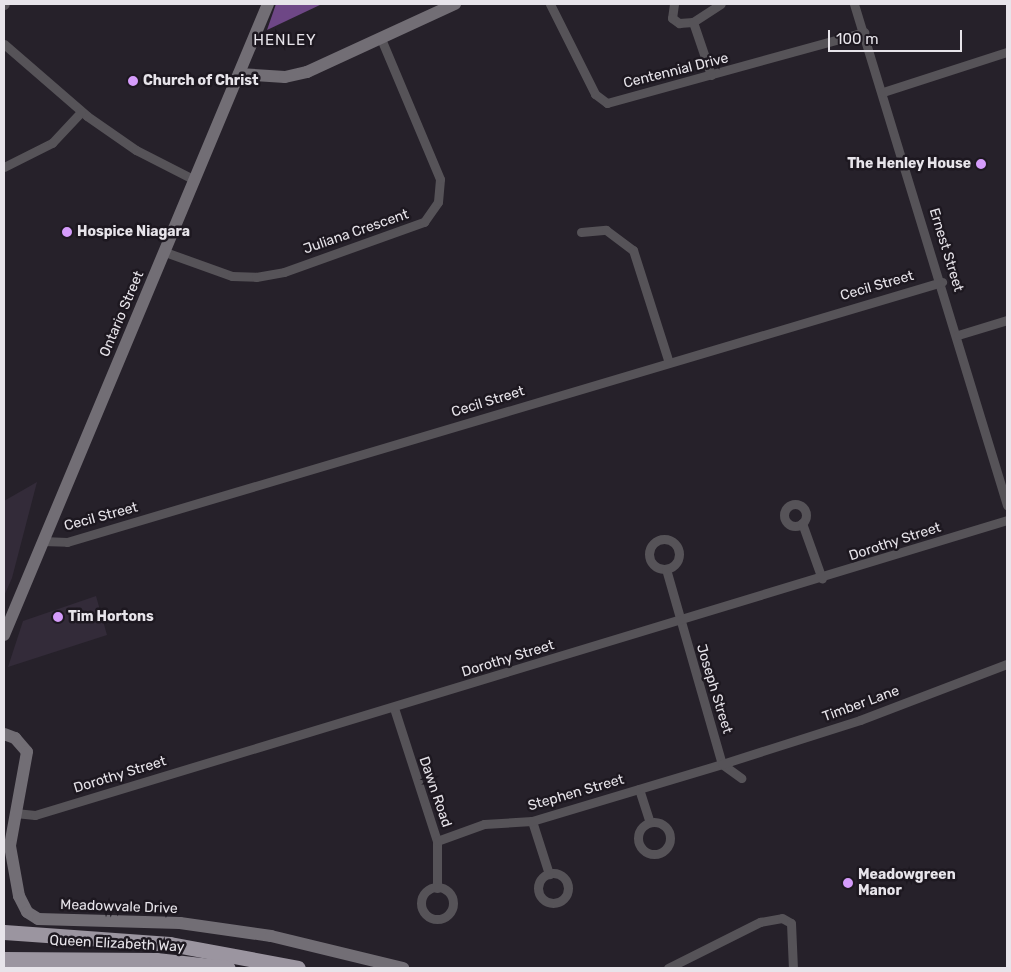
<!DOCTYPE html>
<style>
body{margin:0}
#map{position:relative;width:1011px;height:972px;overflow:hidden;background:#26212a;font-family:Rubik,sans-serif}
div>[style]{position:absolute}
.built>*{inset:0;background:#332b39}
.forest>*{inset:0;background:#6e4786}
.street>*{height:9px;margin:-4.5px;padding:0 4.5px;transform-origin:4.5px;border-radius:4.5px;background:#565358}
.street>.ring{margin:-4.5px;padding:0;box-sizing:content-box;background:none;border:9px solid #565358;border-radius:50%}
.secondary>*{height:12px;margin:-6px;padding:0 6px;transform-origin:6px;border-radius:6px;background:#726e75}
.highway>*{height:15px;margin:-7.5px;padding:0 7.5px;transform-origin:7.5px;border-radius:7.5px;background:#9b95a0}
.dots>*{width:14px;height:14px;translate:-50% -50%;box-sizing:border-box;border:2px solid #1d1820;border-radius:50%}
span{translate:-50% -50%;white-space:nowrap;text-align:center;line-height:1.15;-webkit-text-stroke:5px #1d1820;paint-order:stroke}
.street-label{font-size:14px;color:#e7e4ea}
.poi-label{font-size:14px;color:#e7e4ea;font-weight:700}
.left{translate:0 -50%;text-align:left}
.right{translate:-100% -50%;text-align:right}
.neighbourhood-label{font-size:15px;color:#e7e4ea;letter-spacing:1px}
.frame{position:absolute;inset:0;border:5px solid #e7e4ea;pointer-events:none}
.scale{position:absolute;left:828px;top:30px;width:134px;height:22px;box-sizing:border-box;border:2px solid #e7e4ea;border-top:0;padding-left:6px;font-size:15px;line-height:18px;white-space:nowrap;color:#e7e4ea;-webkit-text-stroke:4px #1d1820;paint-order:stroke}
</style>
<div id="map">
<div class="built">
<div style="clip-path:polygon(37px 482px,12px 578px,4px 596px,4px 501px)"></div>
<div style="clip-path:polygon(96px 596px,107px 635px,8px 667px,23px 621px)"></div>
</div>
<div class="forest">
<div style="clip-path:polygon(276px 4px,322px 4px,267px 30px)"></div>
</div>
<div class="street">
<div style="left:550px;top:4px;width:101px;rotate:63.4deg"></div>
<div style="left:595px;top:94px;width:15px;rotate:37deg"></div>
<div style="left:607px;top:103px;width:267px;rotate:-15.4deg"></div>
<div style="left:674px;top:4px;width:14px;rotate:98deg"></div>
<div style="left:672px;top:18px;width:9px;rotate:36deg"></div>
<div style="left:679px;top:23px;width:14px;rotate:-4deg"></div>
<div style="left:693px;top:22px;width:33px;rotate:-33deg"></div>
<div style="left:854px;top:4px;width:524px;rotate:73.02deg"></div>
<div style="left:4px;top:5px;width:1px;rotate:-45deg"></div>
<div style="left:693px;top:22px;width:56px;rotate:71.2deg"></div>
<div style="left:4px;top:44px;width:110px;rotate:40.9deg"></div>
<div style="left:87px;top:116px;width:60px;rotate:34.8deg"></div>
<div style="left:136px;top:150px;width:66px;rotate:27deg"></div>
<div style="left:883px;top:92px;width:130px;rotate:-17.9deg"></div>
<div style="left:4px;top:167px;width:54px;rotate:-26.6deg"></div>
<div style="left:52px;top:143px;width:42px;rotate:-46.9deg"></div>
<div style="left:581px;top:232px;width:25px;rotate:-5deg"></div>
<div style="left:606px;top:230px;width:34px;rotate:37deg"></div>
<div style="left:633px;top:250px;width:115px;rotate:72.3deg"></div>
<div style="left:165px;top:252px;width:71px;rotate:19.7deg"></div>
<div style="left:232px;top:276px;width:24px;rotate:2deg"></div>
<div style="left:256px;top:277px;width:28px;rotate:-10deg"></div>
<div style="left:284px;top:272px;width:149px;rotate:-19.7deg"></div>
<div style="left:424px;top:222px;width:24px;rotate:-55deg"></div>
<div style="left:438px;top:202px;width:23px;rotate:-85deg"></div>
<div style="left:440px;top:179px;width:150px;rotate:-112.8deg"></div>
<div style="left:958px;top:335px;width:51px;rotate:-17deg"></div>
<div class="ring" style="left:784px;top:504px;width:13px;height:13px"></div>
<div style="left:802px;top:523px;width:59px;rotate:70.3deg"></div>
<div class="ring" style="left:649px;top:539px;width:21px;height:21px"></div>
<div style="left:42px;top:541px;width:25px;rotate:2deg"></div>
<div style="left:67px;top:542px;width:913px;rotate:-16.55deg"></div>
<div style="left:666px;top:569px;width:203px;rotate:74deg"></div>
<div style="left:394px;top:708px;width:140px;rotate:72.1deg"></div>
<div style="left:437px;top:841px;width:47px;rotate:90deg"></div>
<div style="left:722px;top:764px;width:24px;rotate:36deg"></div>
<div style="left:639px;top:789px;width:35px;rotate:72deg"></div>
<div style="left:15px;top:813px;width:20px;rotate:6deg"></div>
<div style="left:35px;top:815px;width:1016px;rotate:-16.88deg"></div>
<div style="left:532px;top:821px;width:56px;rotate:72.2deg"></div>
<div class="ring" style="left:638px;top:822px;width:23px;height:23px"></div>
<div style="left:437px;top:841px;width:50px;rotate:-19.9deg"></div>
<div style="left:484px;top:824px;width:48px;rotate:-3.6deg"></div>
<div style="left:532px;top:821px;width:198px;rotate:-16.7deg"></div>
<div style="left:722px;top:764px;width:145px;rotate:-17.7deg"></div>
<div style="left:860px;top:720px;width:157px;rotate:-20.9deg"></div>
<div class="ring" style="left:538px;top:873px;width:21px;height:21px"></div>
<div class="ring" style="left:421px;top:887px;width:23px;height:23px"></div>
<div style="left:668px;top:968px;width:103px;rotate:-26.6deg"></div>
<div style="left:760px;top:922px;width:22px;rotate:-10deg"></div>
<div style="left:782px;top:918px;width:10px;rotate:29deg"></div>
<div style="left:791px;top:923px;width:45px;rotate:87.5deg"></div>
</div>
<div class="secondary">
<div style="left:239px;top:74px;width:46px;rotate:3.7deg"></div>
<div style="left:285px;top:77px;width:23px;rotate:-13deg"></div>
<div style="left:307px;top:72px;width:163px;rotate:-24.7deg"></div>
<div style="left:4px;top:635px;width:684px;rotate:-67.3deg"></div>
<div style="left:4px;top:734px;width:12px;rotate:20deg"></div>
<div style="left:15px;top:738px;width:18px;rotate:49deg"></div>
<div style="left:27px;top:752px;width:96px;rotate:100.3deg"></div>
<div style="left:10px;top:846px;width:51px;rotate:79.8deg"></div>
<div style="left:19px;top:896px;width:18px;rotate:63deg"></div>
<div style="left:27px;top:912px;width:13px;rotate:32deg"></div>
<div style="left:38px;top:919px;width:142px;rotate:1.6deg"></div>
<div style="left:180px;top:923px;width:92px;rotate:8.1deg"></div>
<div style="left:271px;top:936px;width:136px;rotate:13.6deg"></div>
</div>
<div class="highway">
<div style="left:4px;top:932px;width:166px;rotate:4.1deg"></div>
<div style="left:170px;top:944px;width:130px;rotate:10.6deg"></div>
<div style="left:4px;top:959px;width:152px;rotate:0.4deg"></div>
<div style="left:156px;top:960px;width:72px;rotate:6.3deg"></div>
</div>
<div class="dots">
<div style="left:133px;top:81px;background:#d59cfb"></div>
<div style="left:981px;top:164px;background:#d59cfb"></div>
<div style="left:67px;top:232px;background:#d59cfb"></div>
<div style="left:58px;top:617px;background:#d59cfb"></div>
<div style="left:848px;top:883px;background:#d59cfb"></div>
</div>
<div class="street-label">
<span style="left:676px;top:71px;rotate:-14deg">Centennial Drive</span>
<span style="left:356px;top:232px;rotate:-19deg">Juliana Crescent</span>
<span style="left:946px;top:250px;rotate:73deg">Ernest Street</span>
<span style="left:877px;top:286px;rotate:-16deg">Cecil Street</span>
<span style="left:122px;top:314px;rotate:-67deg">Ontario Street</span>
<span style="left:488px;top:402px;rotate:-17deg">Cecil Street</span>
<span style="left:101px;top:517px;rotate:-15deg">Cecil Street</span>
<span style="left:895px;top:542px;rotate:-18deg">Dorothy Street</span>
<span style="left:508px;top:659px;rotate:-17deg">Dorothy Street</span>
<span style="left:714px;top:689px;rotate:73deg">Joseph Street</span>
<span style="left:861px;top:704px;rotate:-20deg">Timber Lane</span>
<span style="left:120px;top:775px;rotate:-17deg">Dorothy Street</span>
<span style="left:435px;top:792px;rotate:71deg">Dawn Road</span>
<span style="left:576px;top:793px;rotate:-16deg">Stephen Street</span>
<span style="left:119px;top:907px;rotate:2deg">Meadowvale Drive</span>
<span style="left:117px;top:944px;rotate:3deg">Queen Elizabeth Way</span>
</div>
<div class="poi-label">
<span class="left" style="left:143px;top:81px">Church of Christ</span>
<span class="right" style="left:971px;top:164px">The Henley House</span>
<span class="left" style="left:77px;top:232px">Hospice Niagara</span>
<span class="left" style="left:68px;top:617px">Tim Hortons</span>
<span class="left" style="left:858px;top:883px">Meadowgreen<br>Manor</span>
</div>
<div class="neighbourhood-label">
<span style="left:285px;top:41px">HENLEY</span>
</div>
<div class="frame"></div>
<div class="scale">100 m</div>
</div>
